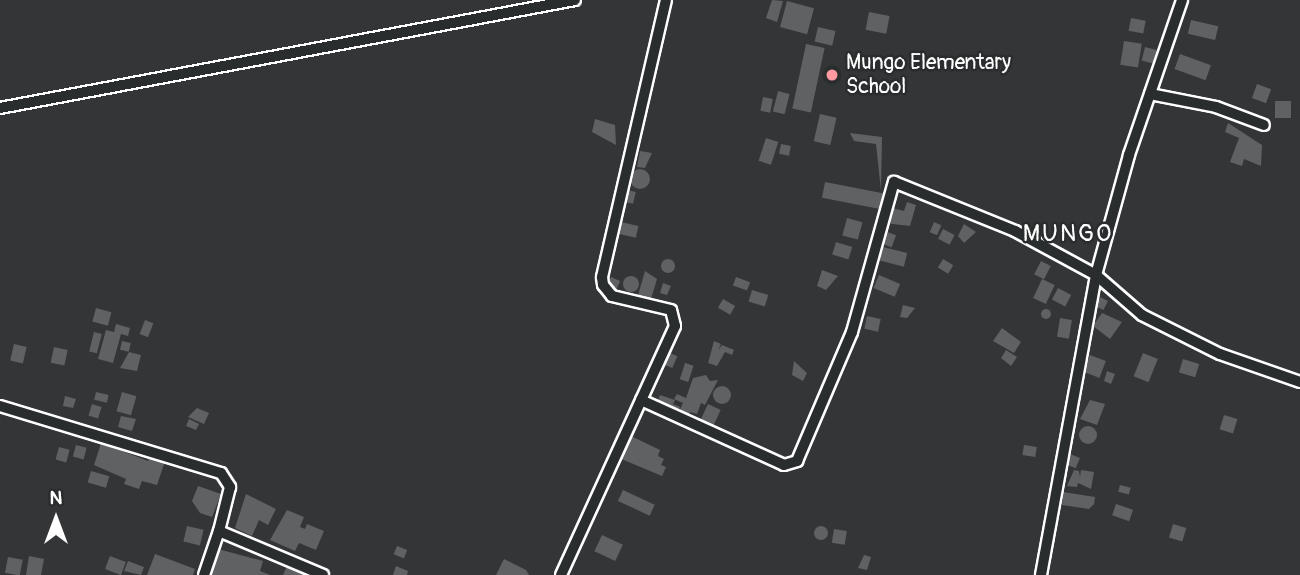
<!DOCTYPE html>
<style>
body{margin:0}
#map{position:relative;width:1300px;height:575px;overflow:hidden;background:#333536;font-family:Pangolin,sans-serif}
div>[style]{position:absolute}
.building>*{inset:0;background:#5f6162;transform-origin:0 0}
.round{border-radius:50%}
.roads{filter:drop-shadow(2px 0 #fff) drop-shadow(-2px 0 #fff) drop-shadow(0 2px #fff) drop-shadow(0 -2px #fff)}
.street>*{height:10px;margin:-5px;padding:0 5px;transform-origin:5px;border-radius:5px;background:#2a2d2e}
.dots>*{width:19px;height:19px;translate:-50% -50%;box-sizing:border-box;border:4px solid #2a2d2e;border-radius:50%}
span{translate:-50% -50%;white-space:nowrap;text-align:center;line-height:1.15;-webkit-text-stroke:5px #2a2d2e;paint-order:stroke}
.poi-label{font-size:21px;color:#fff}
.left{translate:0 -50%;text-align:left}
.quarter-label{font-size:24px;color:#fff;letter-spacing:2px}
.north{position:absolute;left:21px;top:484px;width:70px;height:70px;-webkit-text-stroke:5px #2a2d2e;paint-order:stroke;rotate:0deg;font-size:19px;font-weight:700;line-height:28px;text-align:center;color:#fff}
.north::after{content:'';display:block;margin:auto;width:24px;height:32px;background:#fff;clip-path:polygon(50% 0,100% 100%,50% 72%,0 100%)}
</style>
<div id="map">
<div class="building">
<div style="clip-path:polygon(772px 0,783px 1px,777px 22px,766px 18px)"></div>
<div style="left:787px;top:1px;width:28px;height:27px;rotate:15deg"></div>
<div style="left:869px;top:12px;width:21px;height:18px;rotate:11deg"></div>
<div style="left:1131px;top:18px;width:15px;height:13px;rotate:11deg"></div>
<div style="left:1191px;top:20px;width:28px;height:14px;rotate:13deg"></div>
<div style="left:818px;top:27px;width:18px;height:15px;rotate:13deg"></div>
<div style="left:1124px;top:41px;width:18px;height:24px;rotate:9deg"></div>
<div style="left:806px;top:44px;width:19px;height:66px;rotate:12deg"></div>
<div style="left:1145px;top:47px;width:12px;height:14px;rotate:14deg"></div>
<div style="left:1180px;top:54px;width:33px;height:16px;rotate:20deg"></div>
<div style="left:1257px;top:84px;width:15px;height:15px;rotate:20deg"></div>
<div style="left:778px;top:91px;width:12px;height:21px;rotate:14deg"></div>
<div style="left:763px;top:97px;width:10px;height:14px;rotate:11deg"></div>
<div style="left:1275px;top:101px;width:16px;height:17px"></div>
<div style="left:820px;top:114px;width:17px;height:28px;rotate:13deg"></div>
<div style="clip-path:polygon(595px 119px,615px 125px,616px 145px,592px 132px)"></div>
<div style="clip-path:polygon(1228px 123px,1262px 145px,1261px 166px,1244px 159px,1242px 166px,1230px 162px,1239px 138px,1225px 132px)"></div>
<div style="clip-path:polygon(850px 133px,882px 137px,881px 191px,876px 144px,854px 141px)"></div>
<div style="left:766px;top:138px;width:13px;height:24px;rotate:18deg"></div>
<div style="left:781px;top:144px;width:10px;height:10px;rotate:11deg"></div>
<div style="clip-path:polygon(640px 151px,652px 153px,645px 168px,637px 167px)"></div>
<div class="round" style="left:630px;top:169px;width:20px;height:20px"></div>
<div style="left:825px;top:182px;width:59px;height:16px;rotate:11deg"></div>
<div style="left:627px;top:190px;width:9px;height:12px;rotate:13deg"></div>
<div style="clip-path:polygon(907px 202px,916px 205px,910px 226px,884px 223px,889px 207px,904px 211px)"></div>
<div style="left:847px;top:218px;width:16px;height:18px;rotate:15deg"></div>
<div style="left:621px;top:222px;width:18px;height:12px;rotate:13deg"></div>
<div style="left:934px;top:222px;width:8px;height:11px;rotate:23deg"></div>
<div style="clip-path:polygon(964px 224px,976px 232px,964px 243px,958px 236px)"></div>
<div style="left:943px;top:229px;width:13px;height:11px;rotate:27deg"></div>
<div style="left:882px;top:230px;width:15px;height:13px;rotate:20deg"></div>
<div style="left:836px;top:242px;width:17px;height:13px;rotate:17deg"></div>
<div style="left:883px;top:247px;width:25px;height:14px;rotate:14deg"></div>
<div style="left:943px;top:259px;width:12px;height:10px;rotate:31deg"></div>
<div class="round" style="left:661px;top:259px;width:14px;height:14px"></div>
<div style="left:1041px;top:261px;width:11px;height:15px;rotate:27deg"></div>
<div style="clip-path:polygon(822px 270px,838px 276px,826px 290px,817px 286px)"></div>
<div style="clip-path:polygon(645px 271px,657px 279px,651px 299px,638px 295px)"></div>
<div style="left:879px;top:275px;width:23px;height:14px;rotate:23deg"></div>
<div class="round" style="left:623px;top:276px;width:16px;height:16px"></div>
<div style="left:611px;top:277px;width:10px;height:9px;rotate:24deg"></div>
<div style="left:736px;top:277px;width:15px;height:9px;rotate:20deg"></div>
<div style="left:1042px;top:279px;width:14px;height:21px;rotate:25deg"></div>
<div style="clip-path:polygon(663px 283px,671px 286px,667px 295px,660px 293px)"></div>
<div style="left:1058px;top:288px;width:15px;height:13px;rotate:28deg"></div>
<div style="left:752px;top:290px;width:17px;height:12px;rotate:17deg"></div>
<div style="left:1100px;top:297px;width:9px;height:10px;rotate:27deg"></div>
<div style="left:723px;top:299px;width:14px;height:10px;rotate:30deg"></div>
<div style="clip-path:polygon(903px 305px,915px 308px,907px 318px,900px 317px)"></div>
<div style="left:96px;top:308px;width:16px;height:14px;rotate:15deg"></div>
<div class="round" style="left:1041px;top:309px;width:10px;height:10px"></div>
<div style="clip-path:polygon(1102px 313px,1122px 322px,1110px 339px,1093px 326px)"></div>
<div style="left:867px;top:316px;width:14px;height:13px;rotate:12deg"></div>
<div style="left:1060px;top:318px;width:12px;height:19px;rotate:9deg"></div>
<div style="left:145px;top:320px;width:9px;height:15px;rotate:21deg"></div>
<div style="clip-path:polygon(116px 324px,130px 328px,128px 336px,121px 334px,113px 363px,98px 359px,106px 330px,114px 332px)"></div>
<div style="clip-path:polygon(1002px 328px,1021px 342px,1014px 353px,993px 341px)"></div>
<div style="left:94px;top:332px;width:8px;height:20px;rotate:14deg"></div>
<div style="left:122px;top:341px;width:9px;height:9px;rotate:13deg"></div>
<div style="clip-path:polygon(714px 341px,721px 344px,718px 350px,722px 345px,734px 350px,732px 355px,725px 352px,717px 366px,708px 363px)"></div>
<div style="left:14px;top:344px;width:13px;height:17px;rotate:13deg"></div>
<div style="left:54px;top:347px;width:14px;height:16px;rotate:12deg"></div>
<div style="clip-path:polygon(1006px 350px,1017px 357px,1011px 366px,1001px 358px)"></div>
<div style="clip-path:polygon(129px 352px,141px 355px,137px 371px,120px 368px)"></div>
<div style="left:670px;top:353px;width:8px;height:13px;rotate:23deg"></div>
<div style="left:1143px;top:353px;width:16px;height:25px;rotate:22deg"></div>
<div style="left:1090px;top:355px;width:17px;height:18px;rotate:21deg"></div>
<div style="left:1183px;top:359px;width:17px;height:14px;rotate:17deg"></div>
<div style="clip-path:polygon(794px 361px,807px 373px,803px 381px,792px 375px)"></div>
<div style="left:685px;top:363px;width:9px;height:17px;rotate:18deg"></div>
<div style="clip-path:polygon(1107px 371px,1115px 374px,1111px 384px,1104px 381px)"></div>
<div style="clip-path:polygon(706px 375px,710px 381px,718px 380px,705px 405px,701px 403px,697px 414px,690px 412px,686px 420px,677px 416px,683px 403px,674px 399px,677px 394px,686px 398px,693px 378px)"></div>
<div class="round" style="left:713px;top:386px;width:18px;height:18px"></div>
<div style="left:96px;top:392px;width:13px;height:8px;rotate:13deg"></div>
<div style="left:122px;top:392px;width:15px;height:20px;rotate:16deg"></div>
<div style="clip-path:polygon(660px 395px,675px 400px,673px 404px,680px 407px,676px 415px,657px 403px)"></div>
<div style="clip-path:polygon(65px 396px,76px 399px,73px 408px,63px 406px)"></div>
<div style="clip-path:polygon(1090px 400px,1105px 404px,1097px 425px,1080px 419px)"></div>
<div style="left:92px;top:404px;width:10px;height:12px;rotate:17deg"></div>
<div style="left:708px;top:404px;width:14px;height:24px;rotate:25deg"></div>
<div style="clip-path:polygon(197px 408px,209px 413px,204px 424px,188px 417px)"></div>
<div style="left:1224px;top:415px;width:14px;height:15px;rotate:17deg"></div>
<div style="clip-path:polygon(121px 416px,136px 419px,132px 431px,118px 427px)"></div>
<div style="clip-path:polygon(189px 419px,199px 424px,196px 430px,186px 426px)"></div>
<div class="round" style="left:1079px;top:426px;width:18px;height:18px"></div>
<div style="clip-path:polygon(629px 435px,660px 450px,658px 456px,664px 459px,661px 465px,666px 467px,662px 476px,619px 458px)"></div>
<div style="clip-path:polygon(101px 443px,148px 461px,150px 456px,165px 461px,157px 485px,142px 481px,139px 489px,124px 484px,126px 479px,94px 465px)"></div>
<div style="left:76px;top:445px;width:11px;height:12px;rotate:15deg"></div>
<div style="left:1024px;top:445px;width:13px;height:10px;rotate:9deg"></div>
<div style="left:59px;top:447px;width:11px;height:13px;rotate:15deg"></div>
<div style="left:1068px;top:453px;width:13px;height:11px;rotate:23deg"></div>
<div style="clip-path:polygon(1074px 470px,1079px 471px,1080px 477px,1081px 470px,1094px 472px,1091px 489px,1078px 483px,1077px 487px,1067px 486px)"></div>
<div style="left:91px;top:471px;width:19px;height:12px;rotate:16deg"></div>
<div style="left:1120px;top:485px;width:11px;height:7px;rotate:15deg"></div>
<div style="clip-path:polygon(198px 486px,221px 494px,212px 517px,200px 513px,192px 501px)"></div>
<div style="left:623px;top:490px;width:35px;height:12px;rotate:25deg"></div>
<div style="clip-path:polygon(1063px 492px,1095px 497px,1094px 504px,1089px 509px,1062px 505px)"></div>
<div style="clip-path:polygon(246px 494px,276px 509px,268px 525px,259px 520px,252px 536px,235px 528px)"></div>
<div style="left:1116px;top:504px;width:18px;height:12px;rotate:19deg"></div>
<div style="clip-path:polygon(287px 510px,304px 517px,300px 527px,305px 529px,307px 524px,324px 531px,316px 550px,299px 543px,295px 551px,270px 540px)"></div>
<div style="left:1173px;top:524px;width:14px;height:14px;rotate:17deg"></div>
<div class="round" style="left:814px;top:526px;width:14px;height:14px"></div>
<div style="left:187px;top:526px;width:17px;height:16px;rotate:13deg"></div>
<div style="left:834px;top:529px;width:13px;height:14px;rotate:9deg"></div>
<div style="left:602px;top:535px;width:23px;height:18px;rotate:25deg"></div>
<div style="left:397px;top:546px;width:11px;height:9px;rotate:22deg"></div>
<div style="clip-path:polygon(218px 549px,263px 561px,260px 571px,270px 575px,209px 575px)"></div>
<div style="clip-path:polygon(155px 554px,195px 569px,193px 575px,147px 575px)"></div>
<div style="clip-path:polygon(864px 555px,871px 557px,867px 570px,858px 568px)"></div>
<div style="clip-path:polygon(29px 556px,44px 559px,41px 575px,26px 575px)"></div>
<div style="left:110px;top:556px;width:17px;height:14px;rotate:21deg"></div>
<div style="left:8px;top:557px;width:15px;height:16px;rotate:11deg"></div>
<div style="clip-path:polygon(504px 559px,526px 570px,529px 575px,496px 575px)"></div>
<div style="clip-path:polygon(128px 561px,144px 567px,141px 575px,124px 571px)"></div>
<div style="clip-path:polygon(287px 566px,304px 573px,303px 575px,283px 575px)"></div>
<div style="clip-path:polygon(396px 566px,408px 571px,407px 575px,393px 575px)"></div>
</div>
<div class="roads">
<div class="street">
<div style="left:1150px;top:94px;width:67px;rotate:11.1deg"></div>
<div style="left:1216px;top:107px;width:51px;rotate:20.6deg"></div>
<div style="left:0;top:108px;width:585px;rotate:-10.64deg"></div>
<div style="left:641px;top:400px;width:157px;rotate:24.4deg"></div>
<div style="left:784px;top:465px;width:14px;rotate:-17deg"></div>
<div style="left:797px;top:461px;width:140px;rotate:-66.9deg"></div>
<div style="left:852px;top:332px;width:156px;rotate:-74.4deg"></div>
<div style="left:894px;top:182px;width:131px;rotate:22deg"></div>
<div style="left:1015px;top:231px;width:92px;rotate:28.5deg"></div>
<div style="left:1096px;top:275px;width:61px;rotate:41deg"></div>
<div style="left:1142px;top:315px;width:87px;rotate:26.6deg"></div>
<div style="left:1220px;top:354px;width:85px;rotate:19.3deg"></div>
<div style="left:0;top:406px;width:231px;rotate:16.9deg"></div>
<div style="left:221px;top:473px;width:17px;rotate:57deg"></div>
<div style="left:230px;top:487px;width:45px;rotate:104deg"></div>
<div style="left:204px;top:575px;width:46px;rotate:-71.2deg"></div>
<div style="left:219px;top:531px;width:113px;rotate:22.9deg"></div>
<div style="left:561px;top:575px;width:274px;rotate:-65.4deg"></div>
<div style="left:675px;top:326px;width:16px;rotate:-104deg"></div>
<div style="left:671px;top:310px;width:61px;rotate:-166.7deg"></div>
<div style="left:612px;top:296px;width:14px;rotate:-129deg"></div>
<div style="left:603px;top:285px;width:8px;rotate:-97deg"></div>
<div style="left:602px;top:277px;width:284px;rotate:-77deg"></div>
<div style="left:1041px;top:575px;width:305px;rotate:-79.6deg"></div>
<div style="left:1096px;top:275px;width:124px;rotate:-74.6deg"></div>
<div style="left:1129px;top:155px;width:164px;rotate:-71.1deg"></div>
</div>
</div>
<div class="dots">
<div style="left:832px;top:75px;background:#ff9aa2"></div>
</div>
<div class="poi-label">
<span class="left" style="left:846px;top:75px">Mungo Elementary<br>School</span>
</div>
<div class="quarter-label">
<span style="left:1068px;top:234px">MUNGO</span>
</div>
<div class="north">N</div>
</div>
